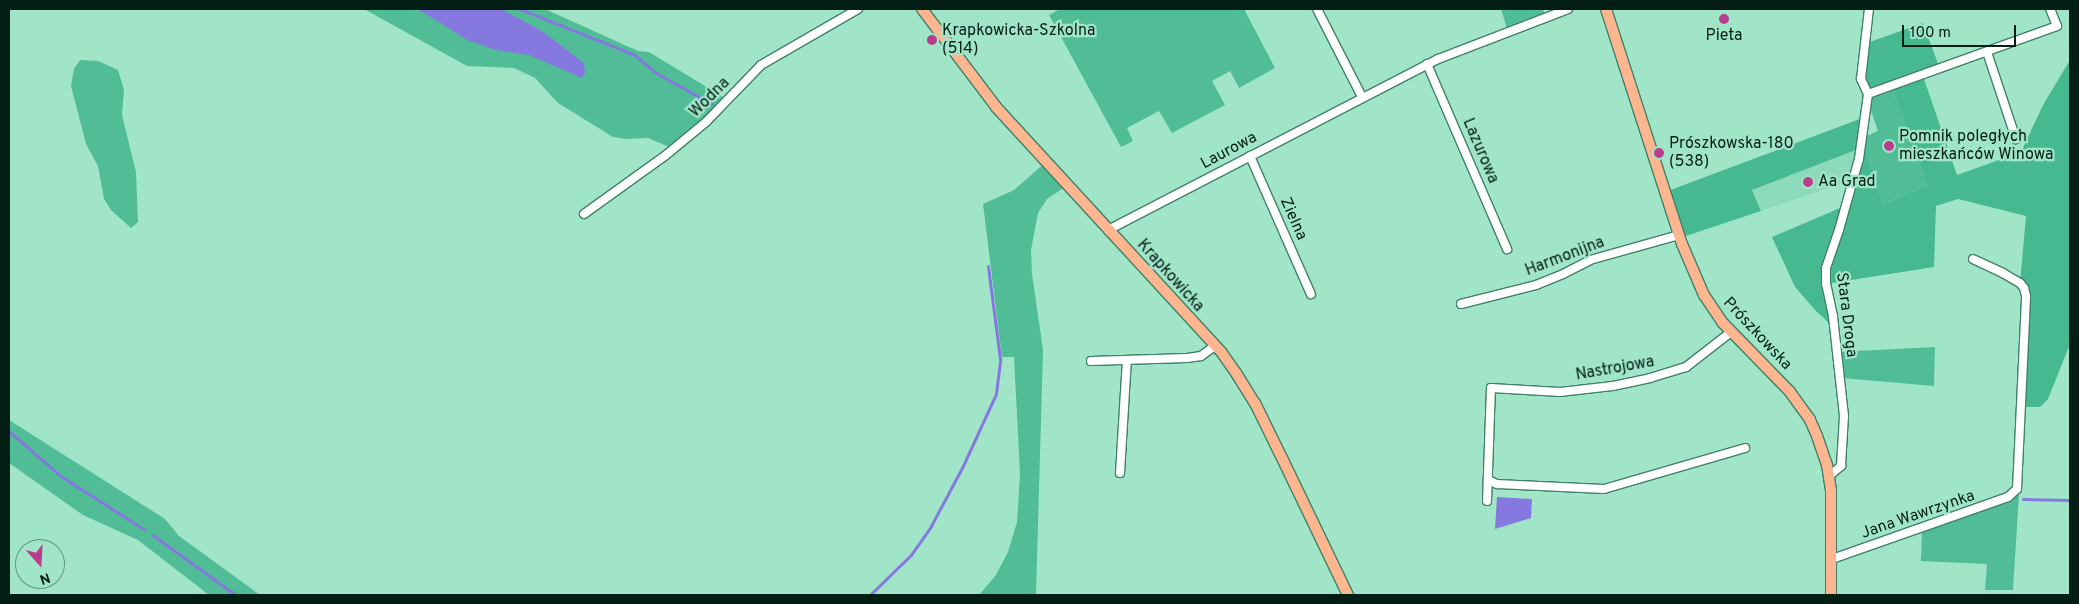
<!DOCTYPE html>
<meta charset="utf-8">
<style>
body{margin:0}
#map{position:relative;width:2079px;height:604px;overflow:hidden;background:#a1e5c9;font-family:Overpass,sans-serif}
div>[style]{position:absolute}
.built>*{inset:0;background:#8ddabb}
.green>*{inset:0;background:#50bd96}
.forest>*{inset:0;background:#47b991}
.water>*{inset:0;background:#8579df}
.stream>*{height:2.5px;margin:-1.25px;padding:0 1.25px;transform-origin:1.25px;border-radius:1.25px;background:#8579df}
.roads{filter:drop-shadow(1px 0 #3f8168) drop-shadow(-1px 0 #3f8168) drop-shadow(0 1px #3f8168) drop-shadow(0 -1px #3f8168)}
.minor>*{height:8px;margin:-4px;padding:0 4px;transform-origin:4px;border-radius:4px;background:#fff}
.major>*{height:10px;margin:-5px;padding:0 5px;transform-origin:5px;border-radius:5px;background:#fdb68f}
.dots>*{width:14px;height:14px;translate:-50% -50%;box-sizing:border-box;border:2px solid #a1e5c9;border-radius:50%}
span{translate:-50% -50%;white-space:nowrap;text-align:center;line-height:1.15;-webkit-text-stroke:4.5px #a1e5c9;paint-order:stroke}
.poi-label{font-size:16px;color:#031e15}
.left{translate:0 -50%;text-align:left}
.street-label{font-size:16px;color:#031e15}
.frame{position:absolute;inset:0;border:10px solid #031e15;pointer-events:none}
.north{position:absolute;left:15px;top:539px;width:50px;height:50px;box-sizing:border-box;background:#a1e5c9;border:1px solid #629581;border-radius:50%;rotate:161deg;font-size:14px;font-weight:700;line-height:20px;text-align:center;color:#031e15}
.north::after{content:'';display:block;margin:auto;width:18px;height:22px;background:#ba3c8a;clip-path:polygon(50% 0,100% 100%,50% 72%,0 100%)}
.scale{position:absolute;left:1902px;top:25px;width:114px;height:22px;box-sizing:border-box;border:2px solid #031e15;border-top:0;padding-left:6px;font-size:15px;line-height:18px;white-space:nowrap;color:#031e15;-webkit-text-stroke:4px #a1e5c9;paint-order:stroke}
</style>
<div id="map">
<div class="built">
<div style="clip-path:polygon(1861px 148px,1855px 179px,1761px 211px,1752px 190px)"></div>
</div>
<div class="green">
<div style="clip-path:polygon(364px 9px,545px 9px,638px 51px,649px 52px,728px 100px,674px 149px,648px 138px,626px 139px,613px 137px,558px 103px,535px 78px,514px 68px,467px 66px)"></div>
<div style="clip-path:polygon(1060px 9px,1244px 9px,1275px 68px,1239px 88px,1230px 71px,1212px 81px,1225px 105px,1172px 133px,1159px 111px,1127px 128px,1133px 141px,1121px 147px,1049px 15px)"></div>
<div style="clip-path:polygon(1501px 9px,1543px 9px,1546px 18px,1508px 32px)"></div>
<div style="clip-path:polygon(80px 60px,98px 61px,118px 70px,124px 90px,122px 115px,136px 172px,138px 222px,131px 228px,111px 210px,104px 199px,98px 166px,86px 144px,71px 86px,74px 69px)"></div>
<div style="clip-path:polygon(1892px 87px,1927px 185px,1883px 205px,1862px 138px,1878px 131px,1868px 102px,1868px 94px)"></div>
<div style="clip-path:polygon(1046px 162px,1068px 185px,1047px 199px,1038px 213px,1031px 250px,1032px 274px,1043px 350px,1036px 595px,979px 595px,996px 575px,1008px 552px,1017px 522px,1020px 474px,1014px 357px,1002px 357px,983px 204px,1014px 190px)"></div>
<div style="clip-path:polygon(1935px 347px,1934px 386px,1841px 378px,1837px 352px)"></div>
<div style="clip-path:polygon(9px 420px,165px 519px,179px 536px,260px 595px,209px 595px,138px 540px,83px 515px,9px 463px)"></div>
<div style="clip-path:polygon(2013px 495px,2019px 495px,2013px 590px,1985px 590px,1987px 564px,1921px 561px,1922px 529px)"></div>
</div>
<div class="forest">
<div style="clip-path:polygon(1923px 23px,1940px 69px,1923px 76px,1957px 175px,2021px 152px,2043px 105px,2070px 60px,2070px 344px,2048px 399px,2040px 407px,2020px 407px,2026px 296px,2020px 283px,2026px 216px,1958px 199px,1936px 206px,1934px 267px,1826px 284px,1835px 329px,1815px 310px,1795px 287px,1772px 237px,1847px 205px,1861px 148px,1752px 190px,1761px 211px,1680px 238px,1665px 192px,1865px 117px,1864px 144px,1883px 205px,1927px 185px,1892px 87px,1868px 94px,1861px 79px,1864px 44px)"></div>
</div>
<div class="water">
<div style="clip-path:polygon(418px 9px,501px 9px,542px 31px,584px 63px,585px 73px,582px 78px,529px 55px,496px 50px,467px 40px)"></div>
<div style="clip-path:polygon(1497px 497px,1532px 499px,1531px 518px,1495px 529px)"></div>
</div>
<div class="stream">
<div style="left:520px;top:9px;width:124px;rotate:21.8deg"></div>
<div style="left:635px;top:55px;width:26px;rotate:40deg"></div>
<div style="left:655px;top:72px;width:65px;rotate:29.3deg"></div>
<div style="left:9px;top:431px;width:69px;rotate:40.9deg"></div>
<div style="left:61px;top:476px;width:98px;rotate:32.6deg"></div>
<div style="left:2023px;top:499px;width:47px;rotate:1.2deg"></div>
<div style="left:153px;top:535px;width:102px;rotate:35.9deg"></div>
<div style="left:870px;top:595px;width:57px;rotate:-44.3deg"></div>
<div style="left:911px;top:555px;width:35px;rotate:-55deg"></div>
<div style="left:931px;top:526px;width:68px;rotate:-61.9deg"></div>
<div style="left:963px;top:466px;width:79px;rotate:-65.4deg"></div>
<div style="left:996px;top:394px;width:35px;rotate:-83deg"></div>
<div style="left:1000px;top:359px;width:93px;rotate:-97.4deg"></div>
</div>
<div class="roads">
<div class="minor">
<div style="left:1317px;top:9px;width:99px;rotate:62.9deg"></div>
<div style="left:1987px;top:52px;width:92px;rotate:71.6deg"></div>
<div style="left:1427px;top:64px;width:202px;rotate:66.6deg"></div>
<div style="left:1868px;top:94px;width:201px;rotate:-19.8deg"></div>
<div style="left:2057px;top:26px;width:18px;rotate:-112deg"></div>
<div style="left:1250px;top:156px;width:151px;rotate:66.2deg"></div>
<div style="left:584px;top:214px;width:101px;rotate:-35.7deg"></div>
<div style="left:666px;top:155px;width:52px;rotate:-39.5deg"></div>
<div style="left:706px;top:122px;width:79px;rotate:-46deg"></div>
<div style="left:761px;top:65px;width:112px;rotate:-30deg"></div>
<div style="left:1108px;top:230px;width:372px;rotate:-27.4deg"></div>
<div style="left:1438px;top:59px;width:139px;rotate:-21deg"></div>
<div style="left:1461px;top:304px;width:77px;rotate:-14.2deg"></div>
<div style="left:1536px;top:285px;width:29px;rotate:-22deg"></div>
<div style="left:1563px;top:274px;width:30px;rotate:-27deg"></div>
<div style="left:1590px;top:260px;width:92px;rotate:-15.7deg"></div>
<div style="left:1091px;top:361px;width:96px;rotate:-1.8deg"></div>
<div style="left:1187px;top:358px;width:14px;rotate:-8deg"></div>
<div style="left:1201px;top:356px;width:17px;rotate:-36deg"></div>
<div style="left:1120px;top:473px;width:113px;rotate:-86.5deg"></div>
<div style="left:1829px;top:476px;width:16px;rotate:-40deg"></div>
<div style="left:1841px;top:466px;width:50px;rotate:-86.6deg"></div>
<div style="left:1844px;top:416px;width:101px;rotate:-96.3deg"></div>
<div style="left:1833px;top:316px;width:33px;rotate:-102deg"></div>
<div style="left:1826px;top:284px;width:16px;rotate:-90deg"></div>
<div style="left:1826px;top:268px;width:40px;rotate:-71.1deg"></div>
<div style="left:1839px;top:230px;width:74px;rotate:-74.3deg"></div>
<div style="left:1859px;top:159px;width:66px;rotate:-82.1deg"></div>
<div style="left:1868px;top:94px;width:17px;rotate:-115deg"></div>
<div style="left:1861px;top:79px;width:70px;rotate:-83.5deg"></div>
<div style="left:1488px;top:480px;width:10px;rotate:24deg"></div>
<div style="left:1497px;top:484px;width:107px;rotate:2.7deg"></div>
<div style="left:1604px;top:489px;width:147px;rotate:-16.2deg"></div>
<div style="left:1487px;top:501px;width:113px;rotate:-88deg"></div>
<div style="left:1491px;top:388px;width:69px;rotate:3.3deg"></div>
<div style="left:1560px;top:392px;width:53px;rotate:-6.5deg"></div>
<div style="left:1613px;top:386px;width:38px;rotate:-12deg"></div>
<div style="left:1650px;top:378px;width:38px;rotate:-17deg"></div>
<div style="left:1686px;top:367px;width:57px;rotate:-37.9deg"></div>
<div style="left:1832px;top:559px;width:187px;rotate:-19.4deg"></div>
<div style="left:2008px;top:497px;width:12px;rotate:-42deg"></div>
<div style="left:2017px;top:489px;width:193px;rotate:-87.3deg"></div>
<div style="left:2026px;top:296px;width:8px;rotate:-104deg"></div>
<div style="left:2024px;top:288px;width:6px;rotate:-129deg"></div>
<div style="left:2020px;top:283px;width:20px;rotate:-150deg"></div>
<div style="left:2003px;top:273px;width:33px;rotate:-155deg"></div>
</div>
<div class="major">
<div style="left:922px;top:9px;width:123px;rotate:52.9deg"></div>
<div style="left:996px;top:107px;width:334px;rotate:47.4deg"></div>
<div style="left:1222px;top:353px;width:24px;rotate:55deg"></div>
<div style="left:1236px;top:373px;width:36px;rotate:58deg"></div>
<div style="left:1255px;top:403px;width:61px;rotate:63.9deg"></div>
<div style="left:1282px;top:458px;width:152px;rotate:64.3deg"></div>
<div style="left:1606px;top:9px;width:247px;rotate:72.1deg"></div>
<div style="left:1682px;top:244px;width:56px;rotate:66.7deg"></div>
<div style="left:1704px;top:295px;width:34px;rotate:56deg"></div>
<div style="left:1723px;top:323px;width:96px;rotate:45.8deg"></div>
<div style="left:1790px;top:392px;width:34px;rotate:54deg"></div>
<div style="left:1810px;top:420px;width:17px;rotate:66deg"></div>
<div style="left:1817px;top:436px;width:31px;rotate:71deg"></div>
<div style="left:1827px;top:465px;width:25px;rotate:81deg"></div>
<div style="left:1831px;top:490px;width:105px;rotate:90deg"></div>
</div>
</div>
<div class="dots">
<div style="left:1724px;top:19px;background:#ba3c8a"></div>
<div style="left:932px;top:40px;background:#ba3c8a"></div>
<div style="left:1889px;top:146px;background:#ba3c8a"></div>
<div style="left:1659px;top:153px;background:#ba3c8a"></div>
<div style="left:1808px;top:182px;background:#ba3c8a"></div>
</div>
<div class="poi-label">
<span class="left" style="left:942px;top:40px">Krapkowicka-Szkolna<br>(514)</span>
<span style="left:1724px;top:36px">Pieta</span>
<span class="left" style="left:1899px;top:146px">Pomnik poległych<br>mieszkańców Winowa</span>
<span class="left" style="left:1669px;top:153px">Prószkowska-180<br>(538)</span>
<span class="left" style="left:1818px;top:182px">Aa Grad</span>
</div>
<div class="street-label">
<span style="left:710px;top:98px;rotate:-45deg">Wodna</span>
<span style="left:1229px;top:151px;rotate:-28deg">Laurowa</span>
<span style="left:1480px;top:151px;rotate:67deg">Lazurowa</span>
<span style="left:1293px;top:219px;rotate:66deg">Zielna</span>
<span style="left:1565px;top:257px;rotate:-21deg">Harmonijna</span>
<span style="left:1170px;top:276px;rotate:48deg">Krapkowicka</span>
<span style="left:1846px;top:315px;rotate:83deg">Stara Droga</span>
<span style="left:1757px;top:334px;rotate:47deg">Prószkowska</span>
<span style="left:1615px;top:369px;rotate:-10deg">Nastrojowa</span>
<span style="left:1918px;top:515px;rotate:-19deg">Jana Wawrzynka</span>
</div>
<div class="frame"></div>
<div class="north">N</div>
<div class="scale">100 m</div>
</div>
